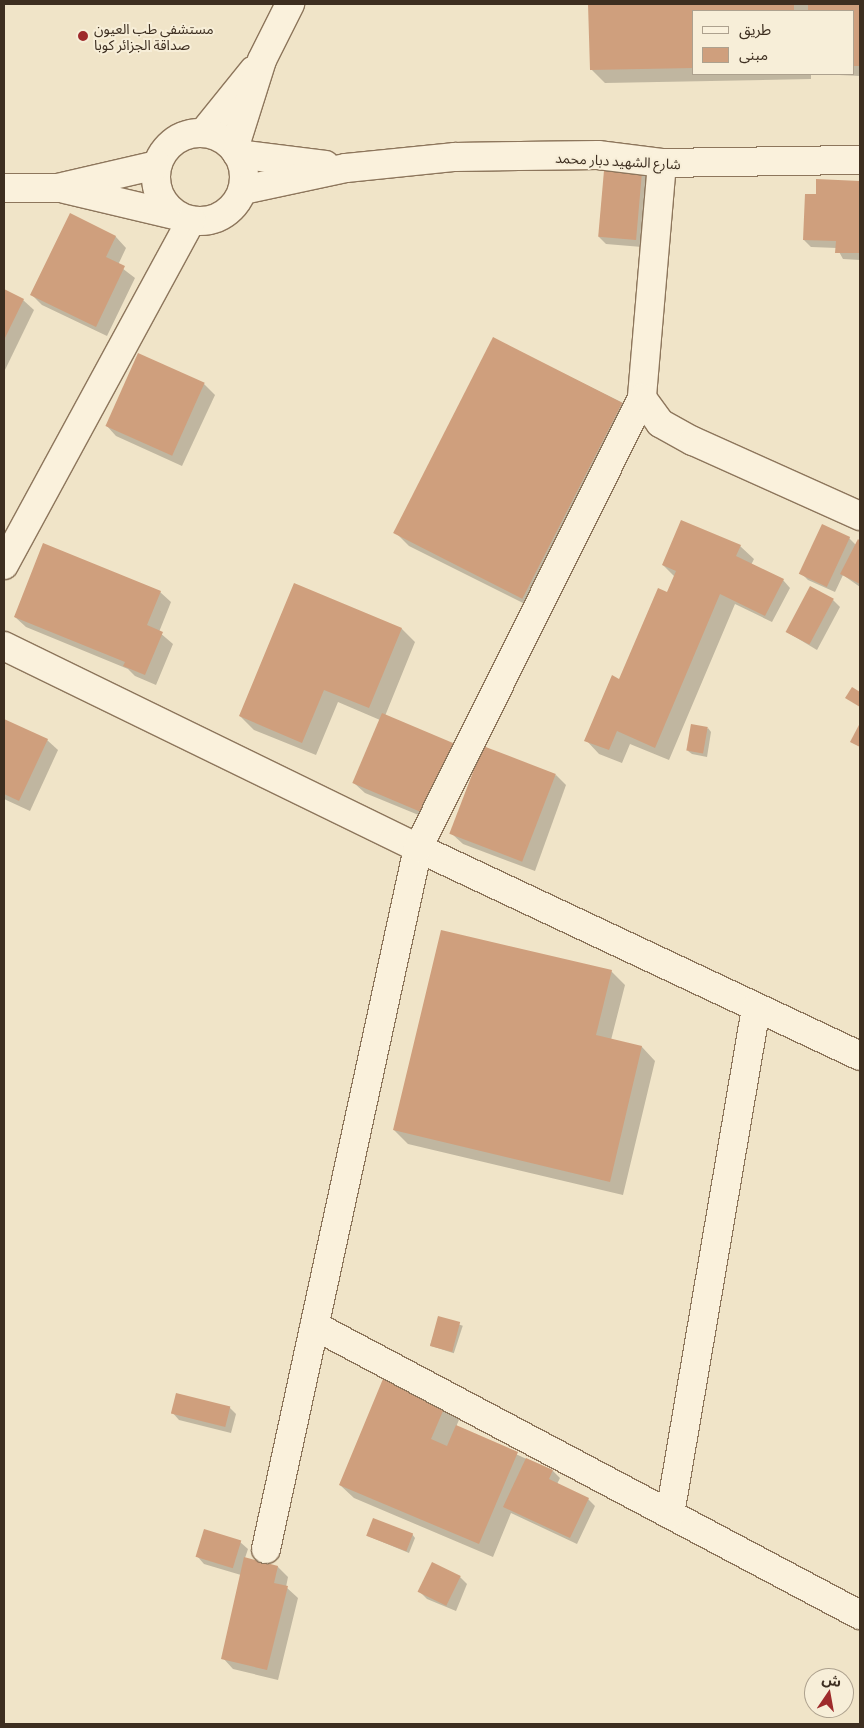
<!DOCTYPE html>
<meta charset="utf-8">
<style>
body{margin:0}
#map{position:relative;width:864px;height:1728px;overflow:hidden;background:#f0e4c8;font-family:Literata,"Noto Sans Arabic",serif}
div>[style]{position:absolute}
.shadow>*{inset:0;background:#0003;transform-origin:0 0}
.building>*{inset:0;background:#cf9f7d;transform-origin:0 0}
.roads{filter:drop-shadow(1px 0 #8d765c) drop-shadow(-1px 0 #8d765c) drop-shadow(0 1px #8d765c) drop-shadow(0 -1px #8d765c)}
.minor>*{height:28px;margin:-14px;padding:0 14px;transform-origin:14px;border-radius:14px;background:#faf1dc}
.minor>.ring{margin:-14px;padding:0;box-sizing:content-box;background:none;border:28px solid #faf1dc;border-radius:50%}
.dots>*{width:14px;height:14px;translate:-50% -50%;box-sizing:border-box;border:2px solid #f7eed8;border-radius:50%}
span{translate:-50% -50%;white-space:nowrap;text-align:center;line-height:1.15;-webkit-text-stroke:4px #f7eed8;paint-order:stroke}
.poi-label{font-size:14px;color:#3d2e20}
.left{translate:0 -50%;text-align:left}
.street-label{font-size:14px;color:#3d2e20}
.frame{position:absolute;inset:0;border:5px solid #3d2e20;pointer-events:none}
.legend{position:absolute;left:692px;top:10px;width:162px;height:65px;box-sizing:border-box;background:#f7eed8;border:1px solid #ada18e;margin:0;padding:6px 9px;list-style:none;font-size:15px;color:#3d2e20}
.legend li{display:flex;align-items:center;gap:10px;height:25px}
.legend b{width:25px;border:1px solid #ada18e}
.north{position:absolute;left:804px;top:1668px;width:50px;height:50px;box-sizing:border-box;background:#f7eed8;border:1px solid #ada18e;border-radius:50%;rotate:12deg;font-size:14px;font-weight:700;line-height:20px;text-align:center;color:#3d2e20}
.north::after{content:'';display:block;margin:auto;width:18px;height:22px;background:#9e2a2b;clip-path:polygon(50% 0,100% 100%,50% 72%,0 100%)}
</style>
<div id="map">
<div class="shadow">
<div style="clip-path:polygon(590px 4px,860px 4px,860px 76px,818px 74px,853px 74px,853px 11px,693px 11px,693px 74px,811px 74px,811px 79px,605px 83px,591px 69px)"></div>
<div style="clip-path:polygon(606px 160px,650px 171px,642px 247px,606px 244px,599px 237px)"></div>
<div style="clip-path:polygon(817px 181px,860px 182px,860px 260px,843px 259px,837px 248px,811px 247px,804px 240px,817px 196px)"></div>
<div style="clip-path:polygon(70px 215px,116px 237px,126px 248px,118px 265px,135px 278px,107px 336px,42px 305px,32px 295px)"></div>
<div style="clip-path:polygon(4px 290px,23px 300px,34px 310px,4px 372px)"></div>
<div style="clip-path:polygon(494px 339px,623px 403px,636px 416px,539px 611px,409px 546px,396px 533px)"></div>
<div style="clip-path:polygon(204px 384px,215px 395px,182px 466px,116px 436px,106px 425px)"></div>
<div style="clip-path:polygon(849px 538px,856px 545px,860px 542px,860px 587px,843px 575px,835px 592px,808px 580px,801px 573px)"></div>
<div style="clip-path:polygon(740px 546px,754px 559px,751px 565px,783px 580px,790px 588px,772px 622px,735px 604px,669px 760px,630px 744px,622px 763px,599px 754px,586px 740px,667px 594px,675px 577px,663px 565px)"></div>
<div style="clip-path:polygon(294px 585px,402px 629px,415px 642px,385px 716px,438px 823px,365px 793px,354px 783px,380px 720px,338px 702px,316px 755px,254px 730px,240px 716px)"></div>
<div style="clip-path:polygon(160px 592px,171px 602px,159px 632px,173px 644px,156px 685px,135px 676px,128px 669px,26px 627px,15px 617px)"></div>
<div style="clip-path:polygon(833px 600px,840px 607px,817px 650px,787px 632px)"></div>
<div style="clip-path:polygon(4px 720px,47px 740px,58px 750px,30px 811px,4px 799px)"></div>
<div style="clip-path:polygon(708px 728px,711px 732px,707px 757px,692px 754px,688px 751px)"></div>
<div style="clip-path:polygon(556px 775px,566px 785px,535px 871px,463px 844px,452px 834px)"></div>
<div style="clip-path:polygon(611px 971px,625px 985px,611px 1040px,642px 1047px,655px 1061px,623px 1195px,408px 1144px,394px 1130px)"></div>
<div style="left:439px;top:1318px;width:25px;height:29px;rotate:18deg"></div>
<div style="clip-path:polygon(391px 1364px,465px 1405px,456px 1427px,553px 1471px,560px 1478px,557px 1484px,588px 1499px,595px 1506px,577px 1544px,511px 1513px,493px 1557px,354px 1498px,340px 1485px)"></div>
<div style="clip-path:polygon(229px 1407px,236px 1414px,231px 1433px,179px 1420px,172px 1412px)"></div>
<div style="clip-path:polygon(412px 1534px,415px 1538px,409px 1553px,368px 1536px)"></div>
<div style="clip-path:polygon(240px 1542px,248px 1549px,245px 1558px,278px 1567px,288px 1577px,286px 1587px,298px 1598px,278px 1680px,233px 1669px,223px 1658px,241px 1575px,204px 1564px,197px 1556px)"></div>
<div style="clip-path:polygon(460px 1577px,467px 1584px,456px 1611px,427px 1599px,420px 1592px)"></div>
</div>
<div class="building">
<div style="clip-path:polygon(588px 4px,794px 4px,794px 11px,693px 11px,693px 68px,590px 70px)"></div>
<div style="clip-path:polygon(808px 4px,860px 4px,860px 66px,853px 66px,853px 11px,808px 11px)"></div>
<div style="left:605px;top:159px;width:38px;height:78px;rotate:5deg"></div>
<div style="clip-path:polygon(816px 179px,860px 181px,860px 253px,835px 253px,836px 241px,803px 240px,805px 194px,816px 194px)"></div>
<div style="clip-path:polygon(70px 213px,116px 236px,106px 257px,125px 266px,96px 327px,30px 295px)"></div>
<div style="clip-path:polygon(4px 289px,24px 299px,4px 340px)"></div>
<div style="left:493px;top:337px;width:145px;height:220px;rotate:27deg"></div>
<div style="left:138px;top:353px;width:73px;height:80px;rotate:24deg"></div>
<div style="clip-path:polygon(681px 520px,741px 545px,736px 556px,784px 579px,765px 616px,720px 594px,655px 748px,617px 731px,609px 750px,584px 741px,612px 675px,619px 679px,658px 588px,667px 592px,676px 571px,662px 565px)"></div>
<div style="left:822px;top:524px;width:31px;height:55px;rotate:25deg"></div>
<div style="clip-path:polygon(858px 539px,860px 541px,860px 584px,840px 574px)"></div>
<div style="clip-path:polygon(43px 543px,161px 591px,147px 625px,163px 632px,145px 675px,123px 666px,125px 662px,14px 617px)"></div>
<div style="clip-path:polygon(294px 583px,402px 628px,369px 708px,324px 690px,302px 743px,239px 716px)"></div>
<div style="left:810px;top:586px;width:27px;height:52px;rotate:28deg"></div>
<div style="clip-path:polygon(852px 687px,860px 692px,860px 707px,845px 698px)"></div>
<div style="left:382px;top:713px;width:79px;height:76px;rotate:23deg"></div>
<div style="clip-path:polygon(4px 719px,48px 739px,19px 801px,4px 794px)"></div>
<div style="clip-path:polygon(860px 723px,860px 747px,850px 742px)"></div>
<div style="left:691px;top:724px;width:17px;height:27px;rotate:10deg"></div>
<div style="left:483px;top:746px;width:78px;height:94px;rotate:21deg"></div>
<div style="clip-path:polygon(441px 930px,612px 970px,596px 1035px,642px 1046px,610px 1182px,393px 1130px)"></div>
<div style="left:438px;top:1316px;width:23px;height:31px;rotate:15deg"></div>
<div style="clip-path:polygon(390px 1362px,452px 1390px,431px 1439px,447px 1446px,456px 1425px,518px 1452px,479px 1544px,339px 1485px)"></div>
<div style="left:176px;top:1393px;width:56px;height:21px;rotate:14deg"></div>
<div style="clip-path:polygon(526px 1458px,553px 1470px,549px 1479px,589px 1498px,570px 1538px,503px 1507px)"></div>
<div style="left:373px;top:1518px;width:43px;height:19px;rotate:21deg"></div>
<div style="left:204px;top:1529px;width:39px;height:29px;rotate:17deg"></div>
<div style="clip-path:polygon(244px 1557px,278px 1566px,274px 1583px,288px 1586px,267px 1670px,221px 1659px)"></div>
<div style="left:432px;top:1562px;width:32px;height:33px;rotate:26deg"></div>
</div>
<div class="roads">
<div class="minor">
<div style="left:203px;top:133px;width:80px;rotate:-51.1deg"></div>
<div class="ring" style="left:156px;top:133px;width:60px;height:60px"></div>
<div style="left:234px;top:149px;width:93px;rotate:-72.5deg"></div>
<div style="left:262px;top:60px;width:63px;rotate:-63.4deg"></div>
<div style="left:237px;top:154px;width:89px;rotate:7.1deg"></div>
<div style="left:662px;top:163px;width:236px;rotate:94.9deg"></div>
<div style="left:642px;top:398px;width:31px;rotate:54deg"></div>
<div style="left:660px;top:423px;width:38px;rotate:29deg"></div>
<div style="left:693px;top:441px;width:183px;rotate:24.2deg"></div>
<div style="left:4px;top:188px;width:54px"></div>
<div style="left:58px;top:188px;width:102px;rotate:-13.1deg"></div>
<div style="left:64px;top:189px;width:117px;rotate:13.3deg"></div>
<div style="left:243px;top:190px;width:105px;rotate:-12.1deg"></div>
<div style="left:346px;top:168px;width:110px;rotate:-5.8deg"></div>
<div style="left:455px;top:157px;width:143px;rotate:-0.8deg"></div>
<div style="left:598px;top:155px;width:64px;rotate:7.1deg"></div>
<div style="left:662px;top:163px;width:198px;rotate:-0.9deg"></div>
<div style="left:4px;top:565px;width:392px;rotate:-61.5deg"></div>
<div style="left:4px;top:646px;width:461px;rotate:26deg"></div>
<div style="left:418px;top:848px;width:488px;rotate:25.2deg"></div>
<div style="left:315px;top:1326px;width:617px;rotate:27.94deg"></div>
<div style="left:670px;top:1514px;width:513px;rotate:-80.35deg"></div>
<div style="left:266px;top:1549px;width:717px;rotate:-77.77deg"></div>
<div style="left:418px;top:848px;width:503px;rotate:-63.54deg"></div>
</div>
</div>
<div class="dots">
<div style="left:83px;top:36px;background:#9e2a2b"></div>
</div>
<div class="poi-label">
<span class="left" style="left:94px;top:36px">مستشفى طب العيون<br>صداقة الجزائر كوبا</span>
</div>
<div class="street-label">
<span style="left:618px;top:160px;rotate:3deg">شارع الشهيد دبار محمد</span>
</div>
<div class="frame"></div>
<ul class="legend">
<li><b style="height:6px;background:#faf1dc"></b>طريق</li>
<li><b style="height:14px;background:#cf9f7d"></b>مبنى</li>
</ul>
<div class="north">ش</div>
</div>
